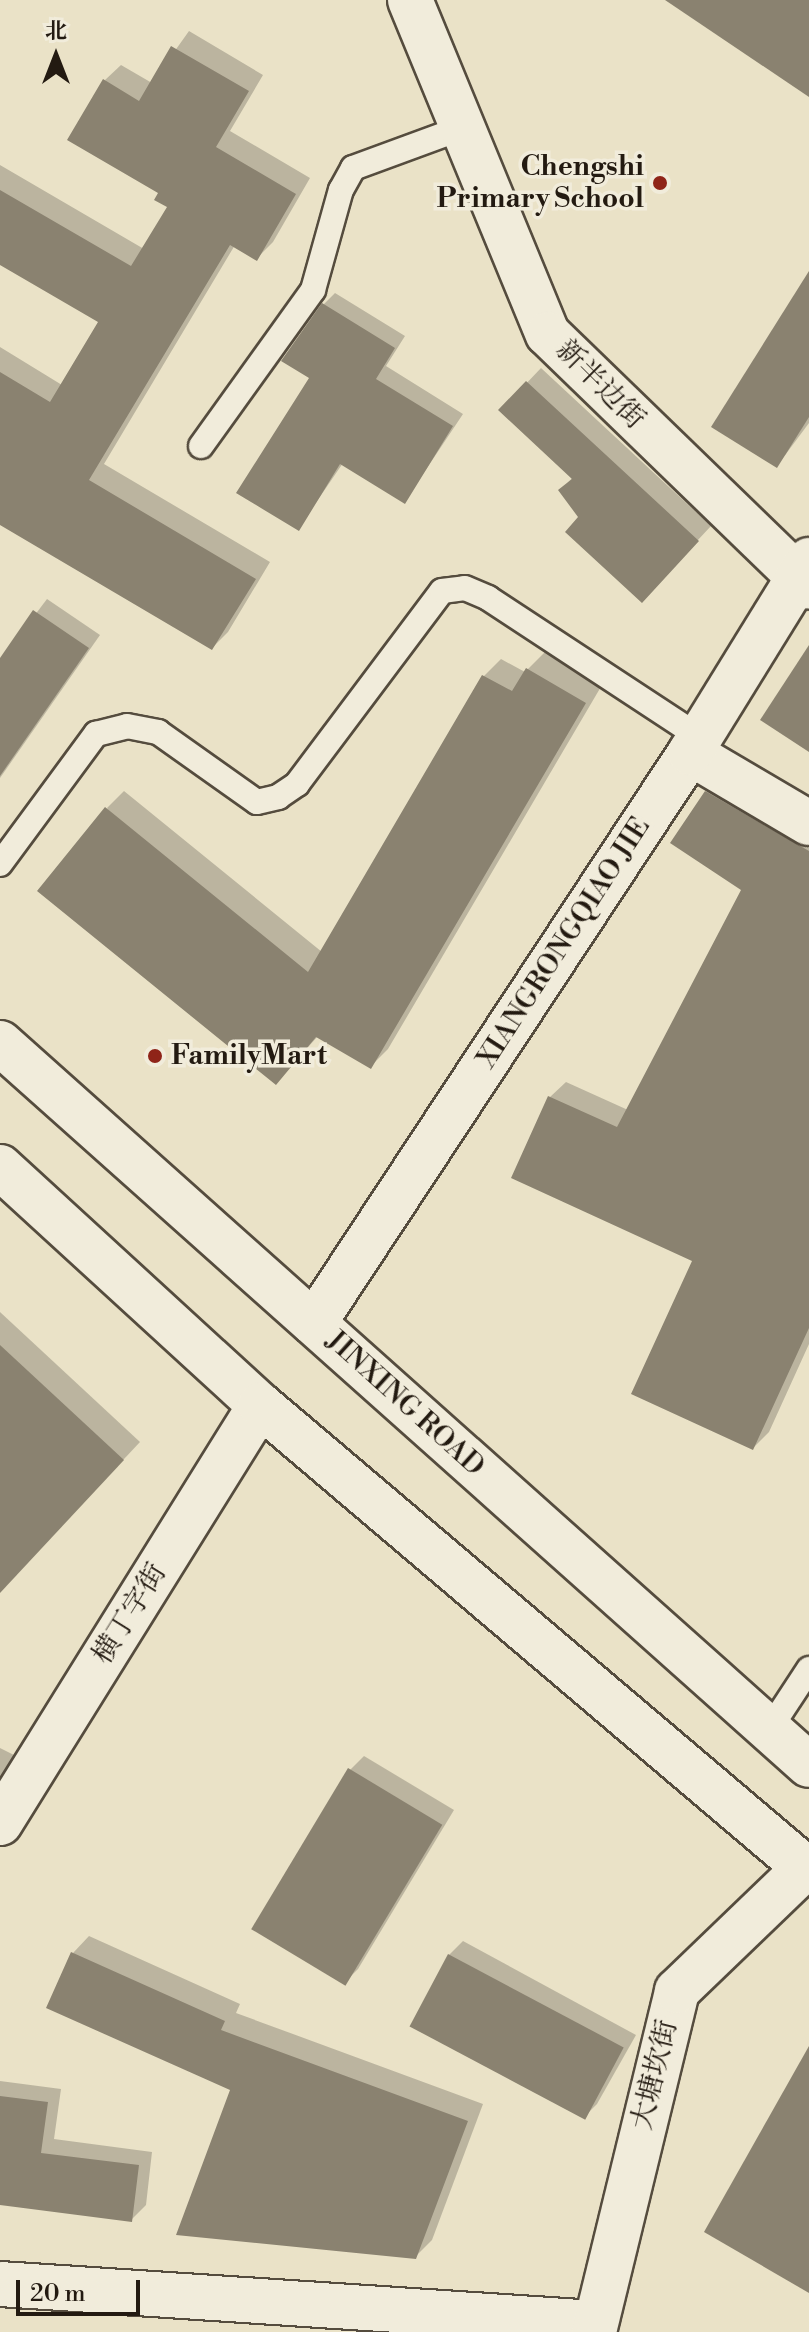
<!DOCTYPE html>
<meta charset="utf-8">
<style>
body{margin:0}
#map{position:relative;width:809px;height:2332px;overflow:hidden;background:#eae2c7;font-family:"Libre Bodoni","Noto Serif SC",serif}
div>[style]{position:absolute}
.shadow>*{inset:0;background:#0003}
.building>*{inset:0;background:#8a8270;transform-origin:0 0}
.roads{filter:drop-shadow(2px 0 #554c3e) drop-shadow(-2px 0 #554c3e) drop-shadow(0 2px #554c3e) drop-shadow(0 -2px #554c3e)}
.lane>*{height:24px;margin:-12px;padding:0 12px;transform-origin:12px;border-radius:12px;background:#f1ecdb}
.street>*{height:44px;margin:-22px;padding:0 22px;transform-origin:22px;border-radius:22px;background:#f1ecdb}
.secondary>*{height:44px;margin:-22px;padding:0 22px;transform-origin:22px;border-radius:22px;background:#f1ecdb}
.dots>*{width:22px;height:22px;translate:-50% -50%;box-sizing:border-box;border:4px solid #f1ecdb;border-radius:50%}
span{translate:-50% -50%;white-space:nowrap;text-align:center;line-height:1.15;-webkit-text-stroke:7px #f1ecdb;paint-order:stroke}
.poi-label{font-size:28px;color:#231a11;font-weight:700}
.right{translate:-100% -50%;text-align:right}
.left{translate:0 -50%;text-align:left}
.street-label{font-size:28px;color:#231a11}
.north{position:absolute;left:16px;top:16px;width:80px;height:80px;-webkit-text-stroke:6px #f1ecdb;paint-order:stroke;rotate:0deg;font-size:22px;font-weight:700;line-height:32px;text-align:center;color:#231a11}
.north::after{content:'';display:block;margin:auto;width:28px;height:36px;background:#231a11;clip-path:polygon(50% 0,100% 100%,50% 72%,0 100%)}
.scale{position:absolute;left:16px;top:2280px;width:124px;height:36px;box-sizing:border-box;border:4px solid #231a11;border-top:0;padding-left:10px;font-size:24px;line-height:28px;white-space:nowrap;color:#231a11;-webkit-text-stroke:6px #f1ecdb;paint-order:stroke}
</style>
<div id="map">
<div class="shadow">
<div style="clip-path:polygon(189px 31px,263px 75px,230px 131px,310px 178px,273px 242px,257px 258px,235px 245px,104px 464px,270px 562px,228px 632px,212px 648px,0 523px,0 347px,62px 385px,101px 321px,0 263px,0 165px,144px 249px,169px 207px,105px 80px,121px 65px,152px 83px)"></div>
<div style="clip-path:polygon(809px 285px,809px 423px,777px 466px)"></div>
<div style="clip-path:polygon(335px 293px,405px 336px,386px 366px,463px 414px,405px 501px,343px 463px,298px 529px,324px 304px)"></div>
<div style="clip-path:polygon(541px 368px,711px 526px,655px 586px,581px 517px,561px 490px,573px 477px,501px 410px)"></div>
<div style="clip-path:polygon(47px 599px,100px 635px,0 778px,0 661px)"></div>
<div style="clip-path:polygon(545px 652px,602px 685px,388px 1049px,371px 1066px,318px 1036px,276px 1083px,107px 808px,124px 791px,322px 952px,484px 676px,501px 659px,525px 672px)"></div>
<div style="clip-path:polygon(722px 776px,809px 829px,809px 1344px,769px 1432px,753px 1448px,695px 1260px,550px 1097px,566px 1082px,628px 1110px,744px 889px,706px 792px)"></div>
<div style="clip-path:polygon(0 1312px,140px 1442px,0 1591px)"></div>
<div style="clip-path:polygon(0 1748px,16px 1756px,0 1782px)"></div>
<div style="clip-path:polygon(364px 1756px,454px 1810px,358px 1969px,344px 1983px,350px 1770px)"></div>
<div style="clip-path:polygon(89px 1936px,240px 2004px,236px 2013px,483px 2104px,432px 2240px,415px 2257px,233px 2089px,73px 1953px)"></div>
<div style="clip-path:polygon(463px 1941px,636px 2035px,597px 2104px,583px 2118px,449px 1955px)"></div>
<div style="clip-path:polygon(0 2081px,61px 2089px,54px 2139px,152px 2152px,146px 2205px,131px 2220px,0 2203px)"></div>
</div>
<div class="building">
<div style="clip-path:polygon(665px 0,809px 0,809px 97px)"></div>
<div style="clip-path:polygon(171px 46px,249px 91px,216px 147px,296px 194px,257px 261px,230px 245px,89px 480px,256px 579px,212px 650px,0 525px,0 372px,50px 402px,98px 322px,0 265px,0 190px,131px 266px,167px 207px,154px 200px,158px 193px,67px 140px,103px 79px,139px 101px)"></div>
<div style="clip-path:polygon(809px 271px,809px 417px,777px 468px,711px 427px)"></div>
<div style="clip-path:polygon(322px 303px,395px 348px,376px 379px,453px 426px,405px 504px,340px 464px,299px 531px,236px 493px,309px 378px,281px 361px)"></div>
<div style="clip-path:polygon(526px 381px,699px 541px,642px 603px,565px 532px,578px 517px,558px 490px,572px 479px,498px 410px)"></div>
<div style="clip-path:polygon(33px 610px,89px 648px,0 776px,0 658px)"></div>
<div style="clip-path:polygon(809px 645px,809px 752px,760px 720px)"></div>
<div style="clip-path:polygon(526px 668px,586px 703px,371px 1069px,316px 1037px,276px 1085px,37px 891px,105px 807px,308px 972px,482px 675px,512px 691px)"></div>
<div style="clip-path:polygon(705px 791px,809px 851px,809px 1328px,753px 1450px,631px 1394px,692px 1261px,511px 1178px,548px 1096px,617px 1127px,741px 890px,670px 843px)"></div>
<div style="clip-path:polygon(0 1345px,124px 1460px,0 1593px)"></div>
<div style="left:348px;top:1768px;width:110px;height:188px;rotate:31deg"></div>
<div style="clip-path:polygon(71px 1952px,225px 2021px,221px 2030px,468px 2121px,416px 2259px,176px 2235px,230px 2090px,46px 2008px)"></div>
<div style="left:448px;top:1954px;width:199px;height:82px;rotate:28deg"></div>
<div style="clip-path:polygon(809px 2046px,809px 2293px,704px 2232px)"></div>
<div style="clip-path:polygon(0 2096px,48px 2102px,41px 2153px,139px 2165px,132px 2222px,0 2205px)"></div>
</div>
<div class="roads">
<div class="lane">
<div style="left:201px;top:446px;width:192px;rotate:-54.3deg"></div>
<div style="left:313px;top:290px;width:104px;rotate:-74.4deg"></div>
<div style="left:341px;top:190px;width:25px;rotate:-61deg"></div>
<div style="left:353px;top:168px;width:116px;rotate:-20.2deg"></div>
<div style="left:0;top:864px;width:162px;rotate:-53.6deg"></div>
<div style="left:96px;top:734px;width:32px;rotate:-14deg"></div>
<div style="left:127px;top:726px;width:32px;rotate:11deg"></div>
<div style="left:158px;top:732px;width:121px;rotate:35.3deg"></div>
<div style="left:257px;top:802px;width:22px;rotate:-13deg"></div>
<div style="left:278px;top:797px;width:23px;rotate:-34deg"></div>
<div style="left:297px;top:784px;width:241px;rotate:-53.1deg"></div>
<div style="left:442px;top:591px;width:23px;rotate:-7deg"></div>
<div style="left:465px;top:588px;width:25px;rotate:23deg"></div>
<div style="left:488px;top:598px;width:254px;rotate:33.3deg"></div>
<div style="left:769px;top:1730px;width:73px;rotate:-56.7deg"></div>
</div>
<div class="street">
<div style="left:410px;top:0;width:361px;rotate:67.6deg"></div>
<div style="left:548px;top:334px;width:363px;rotate:44.1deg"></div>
<div style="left:690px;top:753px;width:138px;rotate:30.5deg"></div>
<div style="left:314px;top:1323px;width:683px;rotate:-56.59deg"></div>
<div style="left:690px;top:753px;width:227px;rotate:-58.3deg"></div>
<div style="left:0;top:1823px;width:492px;rotate:-58.1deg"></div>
<div style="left:0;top:2284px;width:596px;rotate:3.75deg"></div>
<div style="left:594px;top:2332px;width:351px;rotate:-76.3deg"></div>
<div style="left:677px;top:1991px;width:178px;rotate:-43.9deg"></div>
</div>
<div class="secondary">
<div style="left:0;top:1043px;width:1084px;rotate:41.75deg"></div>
<div style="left:0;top:1167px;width:352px;rotate:42.5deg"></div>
<div style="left:260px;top:1405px;width:720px;rotate:40.33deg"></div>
</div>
</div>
<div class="dots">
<div style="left:660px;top:183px;background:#8f2418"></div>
<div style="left:155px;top:1056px;background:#8f2418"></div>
</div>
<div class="poi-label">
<span class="right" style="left:644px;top:183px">Chengshi<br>Primary School</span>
<span class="left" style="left:171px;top:1056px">FamilyMart</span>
</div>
<div class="street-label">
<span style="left:600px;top:385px;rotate:45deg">新半边街</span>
<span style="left:564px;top:943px;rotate:-57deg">XIANGRONGQIAO JIE</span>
<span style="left:405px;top:1404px;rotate:42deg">JINXING ROAD</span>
<span style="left:130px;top:1614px;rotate:-58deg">横丁字街</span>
<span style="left:655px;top:2075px;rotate:-76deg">大塘坎街</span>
</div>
<div class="north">北</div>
<div class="scale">20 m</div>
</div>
